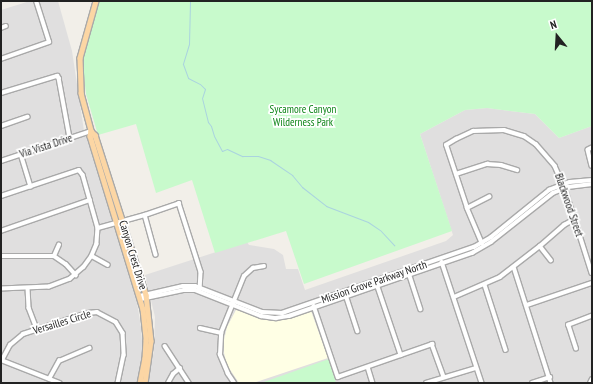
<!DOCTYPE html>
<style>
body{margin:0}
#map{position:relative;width:593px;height:384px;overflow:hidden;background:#f2efe9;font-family:"PT Sans Narrow",sans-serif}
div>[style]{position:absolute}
.residential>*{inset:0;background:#e0dfdf}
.education>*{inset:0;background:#ffffe5}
.park>*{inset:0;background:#c8facc}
.stream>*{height:1px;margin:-0.5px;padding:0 0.5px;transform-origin:0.5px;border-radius:0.5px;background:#aad3df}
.roads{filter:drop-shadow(1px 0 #a9a9a9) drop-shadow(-1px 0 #a9a9a9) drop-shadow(0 1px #a9a9a9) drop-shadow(0 -1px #a9a9a9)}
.minor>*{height:3.5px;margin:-1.75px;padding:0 1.75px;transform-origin:1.75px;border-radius:1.75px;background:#fff}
.major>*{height:4.5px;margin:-2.25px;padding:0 2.25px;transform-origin:2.25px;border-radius:2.25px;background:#fcd6a4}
span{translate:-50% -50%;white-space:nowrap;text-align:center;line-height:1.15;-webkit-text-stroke:3.5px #fff;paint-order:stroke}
.park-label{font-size:11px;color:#0c8416}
.street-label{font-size:11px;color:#222}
.frame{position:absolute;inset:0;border:2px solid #222;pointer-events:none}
.north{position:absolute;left:537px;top:16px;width:40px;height:40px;-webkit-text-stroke:3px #fff;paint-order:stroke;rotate:342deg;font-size:11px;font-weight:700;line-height:16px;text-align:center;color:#222}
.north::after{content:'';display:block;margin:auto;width:14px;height:18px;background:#222;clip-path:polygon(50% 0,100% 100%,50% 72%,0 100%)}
</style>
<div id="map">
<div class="residential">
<div style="clip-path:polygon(30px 1px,58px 1px,72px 51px,84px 131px,1px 159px,1px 10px)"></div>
<div style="clip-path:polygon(487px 108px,535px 114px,559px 138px,592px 126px,592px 383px,147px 383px,154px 351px,155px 317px,145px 275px,247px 242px,249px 245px,274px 249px,283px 255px,286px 269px,298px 269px,305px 290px,446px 241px,453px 235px,420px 134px,465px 110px)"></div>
<div style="clip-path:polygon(86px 136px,137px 303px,141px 327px,143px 357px,137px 383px,1px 383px,1px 164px)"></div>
</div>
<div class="education">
<div style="clip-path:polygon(236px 310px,270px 320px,288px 319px,311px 311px,328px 358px,253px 383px,239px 383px,227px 365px,224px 353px,224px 340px,227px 327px)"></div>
</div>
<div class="park">
<div style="clip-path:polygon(99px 1px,592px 1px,592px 126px,559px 138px,535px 114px,487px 108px,465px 110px,420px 134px,452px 231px,304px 284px,286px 231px,215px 253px,192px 180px,156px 193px,136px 124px,98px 135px,86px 94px,82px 59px,88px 32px)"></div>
<div style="clip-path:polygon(329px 359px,336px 383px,261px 383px)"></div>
</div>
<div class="stream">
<div style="left:190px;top:1px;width:43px;rotate:91.3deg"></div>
<div style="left:189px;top:44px;width:21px;rotate:107deg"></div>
<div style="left:183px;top:64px;width:15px;rotate:70deg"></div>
<div style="left:188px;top:78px;width:13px;rotate:27deg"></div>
<div style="left:200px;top:84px;width:7px;rotate:45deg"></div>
<div style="left:205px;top:89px;width:9px;rotate:108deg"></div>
<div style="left:202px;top:98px;width:25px;rotate:76deg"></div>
<div style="left:208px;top:122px;width:5px;rotate:53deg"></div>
<div style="left:211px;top:126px;width:10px;rotate:73deg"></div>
<div style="left:214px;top:136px;width:17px;rotate:62deg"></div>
<div style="left:222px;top:151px;width:5px;rotate:-22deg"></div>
<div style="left:227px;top:149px;width:17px;rotate:25deg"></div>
<div style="left:242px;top:156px;width:16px"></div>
<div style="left:258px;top:156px;width:13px;rotate:18deg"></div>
<div style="left:270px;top:160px;width:27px;rotate:34deg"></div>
<div style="left:292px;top:175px;width:16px;rotate:50deg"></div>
<div style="left:302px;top:187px;width:31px;rotate:38deg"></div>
<div style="left:326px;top:206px;width:45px;rotate:20.9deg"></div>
<div style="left:368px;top:222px;width:14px;rotate:34deg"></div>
<div style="left:380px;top:230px;width:21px;rotate:47deg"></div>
</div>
<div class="roads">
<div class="minor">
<div style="left:1px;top:28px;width:5px;rotate:-22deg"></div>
<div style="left:1px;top:59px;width:51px;rotate:-19.5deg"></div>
<div style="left:49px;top:42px;width:43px;rotate:-107.6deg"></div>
<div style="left:1px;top:93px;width:59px;rotate:-16.9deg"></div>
<div style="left:57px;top:76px;width:3px;rotate:45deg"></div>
<div style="left:59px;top:78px;width:61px;rotate:79.6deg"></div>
<div style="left:1px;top:126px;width:28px;rotate:-19deg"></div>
<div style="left:592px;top:148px;width:4px;rotate:153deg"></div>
<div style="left:588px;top:150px;width:16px;rotate:76deg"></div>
<div style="left:21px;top:154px;width:34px;rotate:73deg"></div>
<div style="left:1px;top:161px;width:95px;rotate:-18.4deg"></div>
<div style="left:456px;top:174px;width:33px;rotate:-18deg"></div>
<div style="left:487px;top:164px;width:14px;rotate:4deg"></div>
<div style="left:501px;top:165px;width:17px;rotate:17deg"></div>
<div style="left:1px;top:196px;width:82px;rotate:-18.4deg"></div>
<div style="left:79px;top:170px;width:6px;rotate:51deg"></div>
<div style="left:83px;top:175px;width:55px;rotate:74.2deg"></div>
<div style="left:98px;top:228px;width:16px;rotate:94deg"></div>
<div style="left:97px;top:244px;width:13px;rotate:113deg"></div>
<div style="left:92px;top:256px;width:14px;rotate:126deg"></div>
<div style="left:84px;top:267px;width:18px;rotate:139deg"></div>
<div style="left:70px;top:279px;width:22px;rotate:159deg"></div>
<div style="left:49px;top:287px;width:48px;rotate:177.6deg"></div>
<div style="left:467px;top:208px;width:25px;rotate:-27deg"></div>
<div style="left:145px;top:215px;width:41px;rotate:74.6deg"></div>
<div style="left:98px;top:228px;width:49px;rotate:-15.5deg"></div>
<div style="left:145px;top:215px;width:36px;rotate:-19deg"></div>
<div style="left:179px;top:203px;width:72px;rotate:72.3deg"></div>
<div style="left:201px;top:272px;width:17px;rotate:93deg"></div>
<div style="left:1px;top:231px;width:94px;rotate:-19.2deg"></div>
<div style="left:482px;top:244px;width:39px;rotate:-113deg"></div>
<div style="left:467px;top:208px;width:66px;rotate:-108.4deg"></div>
<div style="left:446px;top:145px;width:12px;rotate:-31deg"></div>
<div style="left:456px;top:139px;width:19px;rotate:-25deg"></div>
<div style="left:473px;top:131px;width:31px;rotate:-2deg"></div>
<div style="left:504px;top:130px;width:21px;rotate:17deg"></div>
<div style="left:524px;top:136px;width:14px;rotate:34deg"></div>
<div style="left:536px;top:144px;width:29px;rotate:49deg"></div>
<div style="left:555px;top:166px;width:24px;rotate:66deg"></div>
<div style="left:565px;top:188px;width:89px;rotate:72.4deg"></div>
<div style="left:540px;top:246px;width:18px;rotate:52deg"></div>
<div style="left:1px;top:256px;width:53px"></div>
<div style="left:54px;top:256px;width:14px;rotate:34deg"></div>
<div style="left:66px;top:264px;width:15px;rotate:48deg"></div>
<div style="left:54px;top:256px;width:12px;rotate:-66deg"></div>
<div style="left:92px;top:256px;width:18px;rotate:29deg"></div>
<div style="left:442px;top:262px;width:127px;rotate:71.7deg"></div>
<div style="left:514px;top:267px;width:122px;rotate:72.3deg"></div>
<div style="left:409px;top:273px;width:38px;rotate:72deg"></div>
<div style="left:377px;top:284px;width:75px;rotate:71.3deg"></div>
<div style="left:485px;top:285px;width:68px;rotate:72.1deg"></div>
<div style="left:28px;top:288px;width:20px;rotate:87deg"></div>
<div style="left:29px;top:308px;width:22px;rotate:69deg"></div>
<div style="left:346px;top:295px;width:38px;rotate:72deg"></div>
<div style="left:140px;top:296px;width:44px;rotate:-13.1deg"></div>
<div style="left:183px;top:286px;width:12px"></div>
<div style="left:195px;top:286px;width:72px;rotate:21.2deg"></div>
<div style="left:262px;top:312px;width:20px;rotate:3deg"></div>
<div style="left:282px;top:313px;width:203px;rotate:-19deg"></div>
<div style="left:474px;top:247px;width:20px;rotate:-30deg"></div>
<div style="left:491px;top:237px;width:75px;rotate:-39deg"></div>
<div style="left:549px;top:190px;width:22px;rotate:-21deg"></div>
<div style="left:570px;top:182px;width:22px;rotate:-5deg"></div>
<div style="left:454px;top:297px;width:50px;rotate:-23.5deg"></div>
<div style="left:500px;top:277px;width:51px;rotate:-37.8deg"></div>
<div style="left:540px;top:246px;width:32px;rotate:-41deg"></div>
<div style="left:564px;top:225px;width:13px;rotate:-29deg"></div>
<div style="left:141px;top:299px;width:44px;rotate:-11.8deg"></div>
<div style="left:184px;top:290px;width:11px"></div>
<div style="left:195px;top:290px;width:71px;rotate:21.5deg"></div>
<div style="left:261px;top:316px;width:15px;rotate:8deg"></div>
<div style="left:276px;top:318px;width:13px;rotate:-9deg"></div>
<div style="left:289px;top:316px;width:194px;rotate:-19deg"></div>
<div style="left:472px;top:253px;width:22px;rotate:-30deg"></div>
<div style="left:491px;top:242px;width:79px;rotate:-38.3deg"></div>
<div style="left:553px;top:193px;width:16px;rotate:-22deg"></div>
<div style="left:568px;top:187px;width:24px;rotate:-7deg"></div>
<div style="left:527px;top:305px;width:69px;rotate:-18.7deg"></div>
<div style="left:314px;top:306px;width:75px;rotate:71.3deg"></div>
<div style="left:338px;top:377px;width:100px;rotate:-19.3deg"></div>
<div style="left:432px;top:344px;width:35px;rotate:70deg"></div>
<div style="left:200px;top:328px;width:22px;rotate:13deg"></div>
<div style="left:165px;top:346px;width:44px;rotate:57deg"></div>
<div style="left:576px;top:349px;width:25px;rotate:-108deg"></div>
<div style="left:568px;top:325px;width:26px;rotate:-21deg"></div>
<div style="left:1px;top:360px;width:63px;rotate:21.3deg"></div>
<div style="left:2px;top:360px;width:17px;rotate:-62deg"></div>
<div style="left:10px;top:345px;width:17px;rotate:-40deg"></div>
<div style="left:23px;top:334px;width:68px;rotate:-17.9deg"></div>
<div style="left:88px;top:313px;width:9px;rotate:-6deg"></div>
<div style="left:97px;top:312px;width:21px;rotate:28deg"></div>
<div style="left:116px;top:322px;width:13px;rotate:58deg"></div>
<div style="left:123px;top:333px;width:22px;rotate:87deg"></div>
<div style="left:124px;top:355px;width:29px;rotate:102deg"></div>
<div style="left:368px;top:367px;width:17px;rotate:73deg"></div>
<div style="left:49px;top:379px;width:21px;rotate:-61deg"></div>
<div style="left:59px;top:361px;width:33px;rotate:-23deg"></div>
<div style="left:168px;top:383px;width:10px;rotate:-61deg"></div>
<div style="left:173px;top:374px;width:9px;rotate:-41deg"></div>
<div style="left:234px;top:383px;width:11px;rotate:-124deg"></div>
<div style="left:228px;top:374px;width:21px;rotate:-113deg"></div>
<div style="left:220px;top:355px;width:22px;rotate:-87deg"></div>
<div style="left:221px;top:333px;width:61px;rotate:-68deg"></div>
<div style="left:244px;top:276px;width:12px;rotate:-42deg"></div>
<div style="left:253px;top:268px;width:11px;rotate:-10deg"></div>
<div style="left:426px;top:383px;width:52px;rotate:-16.7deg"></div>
<div style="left:532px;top:383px;width:19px;rotate:-18deg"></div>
<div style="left:590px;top:383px;width:4px;rotate:-63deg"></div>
</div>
<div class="major">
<div style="left:96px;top:1px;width:59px;rotate:105.7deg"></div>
<div style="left:80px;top:58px;width:35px;rotate:88deg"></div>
<div style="left:81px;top:93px;width:39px;rotate:75deg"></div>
<div style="left:91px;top:131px;width:5px;rotate:101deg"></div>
<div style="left:90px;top:136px;width:181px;rotate:73deg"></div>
<div style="left:143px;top:309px;width:31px;rotate:84deg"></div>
<div style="left:146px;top:340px;width:18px;rotate:93deg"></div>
<div style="left:145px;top:358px;width:25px;rotate:101deg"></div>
<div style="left:91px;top:131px;width:6px;rotate:45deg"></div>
<div style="left:95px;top:135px;width:168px;rotate:72.3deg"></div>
<div style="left:146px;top:295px;width:46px;rotate:83.8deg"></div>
<div style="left:151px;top:341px;width:42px;rotate:98.1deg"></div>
</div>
</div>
<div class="park-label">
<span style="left:303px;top:116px">Sycamore Canyon<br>Wilderness Park</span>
</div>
<div class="street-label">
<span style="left:46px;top:146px;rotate:-18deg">Via Vista Drive</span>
<span style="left:569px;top:205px;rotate:71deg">Blackwood Street</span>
<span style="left:133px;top:255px;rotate:73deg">Canyon Crest Drive</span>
<span style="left:374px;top:282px;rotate:-19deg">Mission Grove Parkway North</span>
<span style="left:62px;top:322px;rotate:-17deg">Versailles Circle</span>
</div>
<div class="frame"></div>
<div class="north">N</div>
</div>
